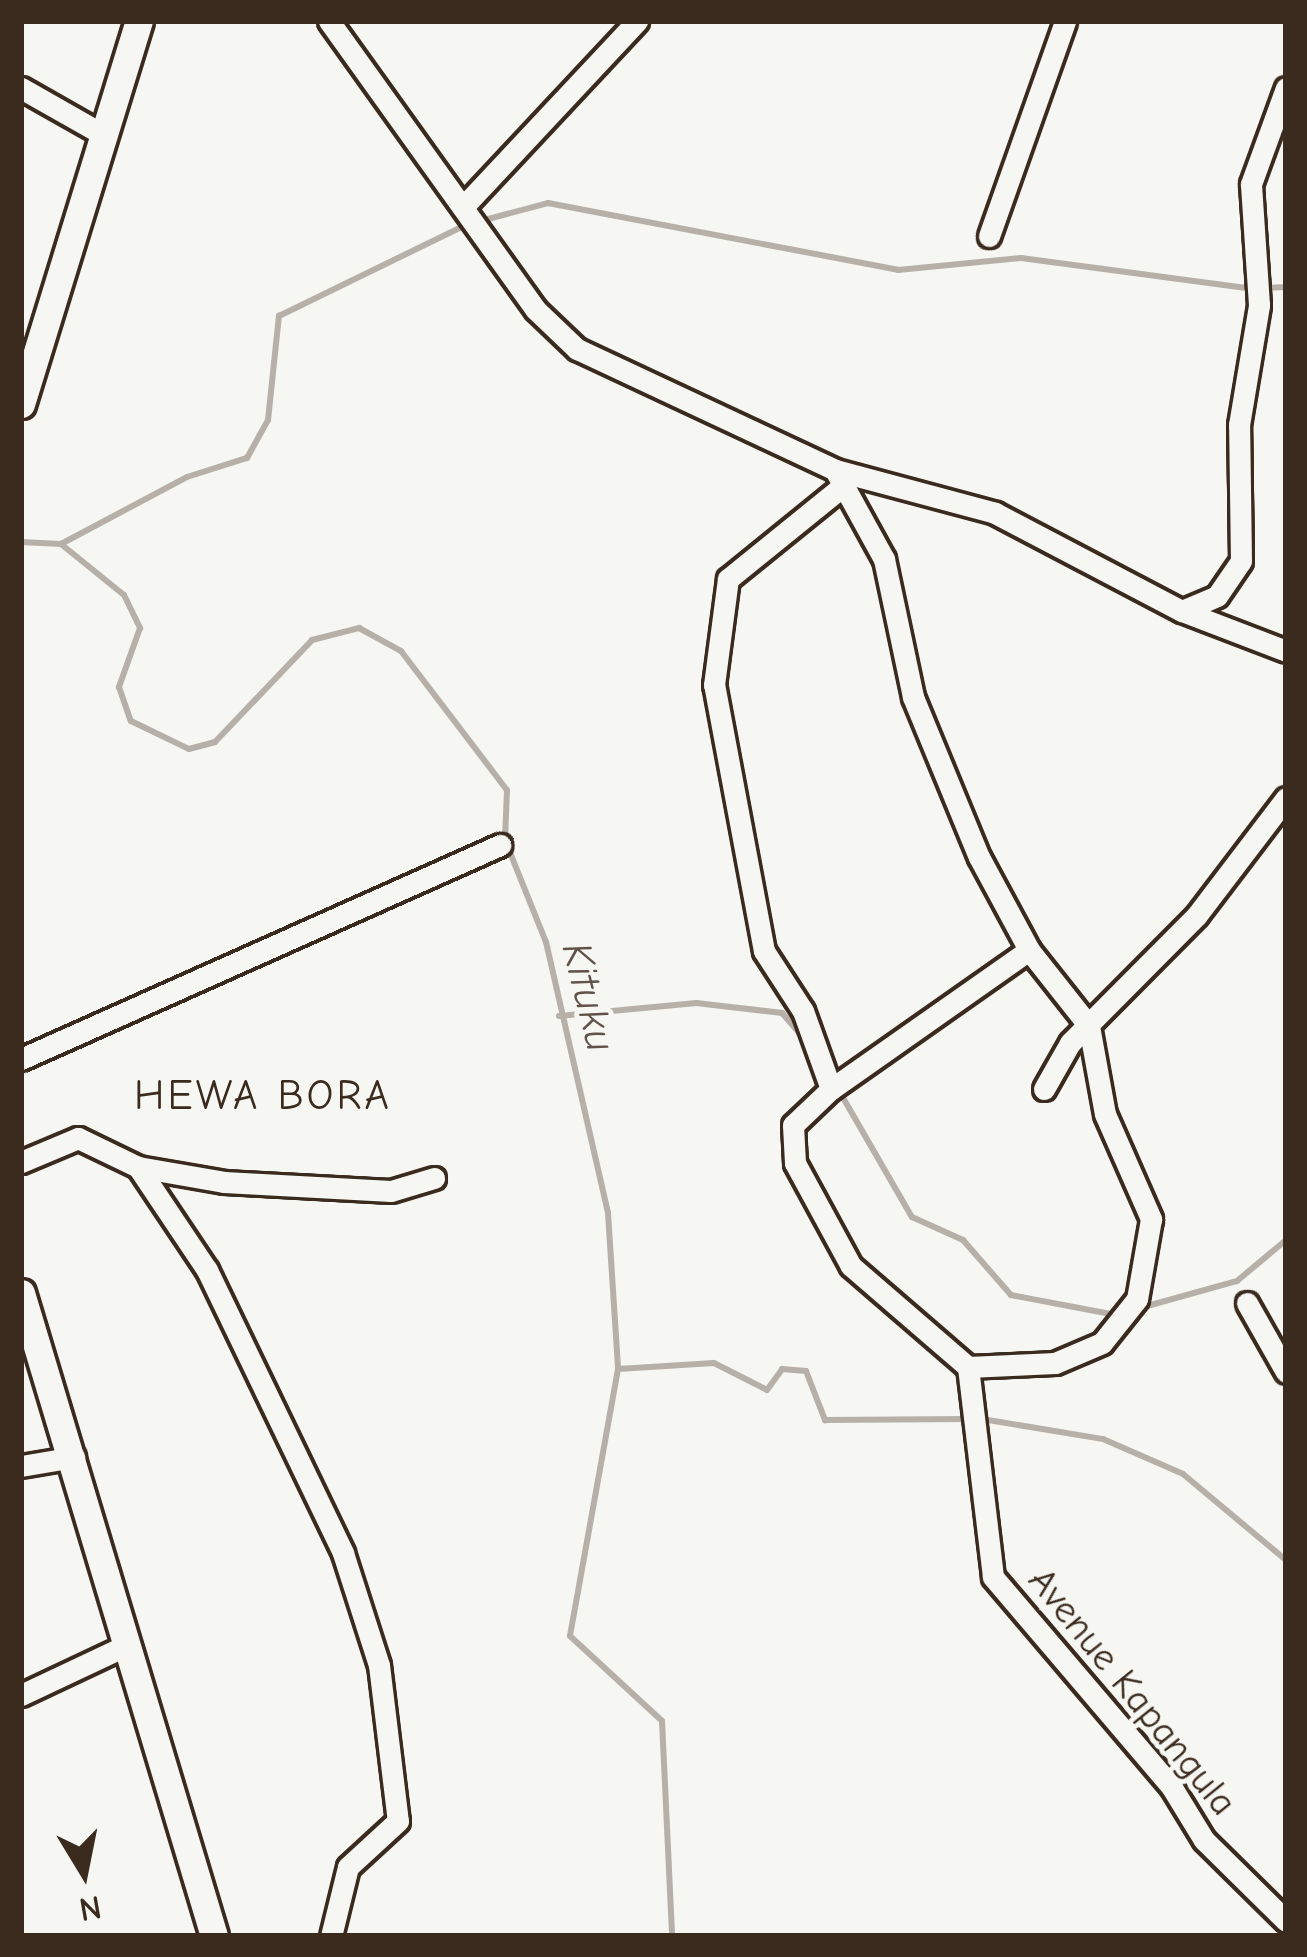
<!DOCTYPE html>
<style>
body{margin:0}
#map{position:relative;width:1307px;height:1957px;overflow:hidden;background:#f6f6f2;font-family:"Comic Neue",sans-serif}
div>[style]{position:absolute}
.stream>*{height:6px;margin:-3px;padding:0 3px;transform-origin:3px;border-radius:3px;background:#b6b0a9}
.roads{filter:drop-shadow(3px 0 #3b2a1e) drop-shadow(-3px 0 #3b2a1e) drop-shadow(0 3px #3b2a1e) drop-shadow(0 -3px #3b2a1e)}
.minor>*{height:21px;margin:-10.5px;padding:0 10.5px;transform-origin:10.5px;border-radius:10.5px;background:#f6f6f2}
.tertiary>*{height:27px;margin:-13.5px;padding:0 13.5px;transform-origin:13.5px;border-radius:13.5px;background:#f6f6f2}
span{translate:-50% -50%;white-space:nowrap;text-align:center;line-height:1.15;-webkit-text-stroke:10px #f6f6f2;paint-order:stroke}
.street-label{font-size:39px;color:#3b2a1e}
.water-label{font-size:42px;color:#605248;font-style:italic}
.neighbourhood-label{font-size:42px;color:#3b2a1e;letter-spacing:3px}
.frame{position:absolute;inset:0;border:24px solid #3b2a1e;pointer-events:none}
.north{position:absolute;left:24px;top:1813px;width:120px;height:120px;-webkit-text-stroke:9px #f6f6f2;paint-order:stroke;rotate:170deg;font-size:33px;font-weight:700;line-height:48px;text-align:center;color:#3b2a1e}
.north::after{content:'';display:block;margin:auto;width:42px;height:54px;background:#3b2a1e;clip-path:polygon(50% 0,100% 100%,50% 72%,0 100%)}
</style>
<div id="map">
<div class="stream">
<div style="left:481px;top:221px;width:69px;rotate:-15deg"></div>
<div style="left:548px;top:203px;width:356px;rotate:10.8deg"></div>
<div style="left:898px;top:270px;width:124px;rotate:-5.6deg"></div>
<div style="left:1021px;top:258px;width:233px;rotate:7.6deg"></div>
<div style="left:1266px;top:288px;width:20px;rotate:-3deg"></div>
<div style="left:21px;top:542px;width:40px;rotate:2.9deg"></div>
<div style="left:61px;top:544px;width:81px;rotate:39deg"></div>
<div style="left:124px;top:595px;width:37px;rotate:64deg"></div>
<div style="left:140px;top:628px;width:63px;rotate:109.6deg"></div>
<div style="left:119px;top:687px;width:36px;rotate:71deg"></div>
<div style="left:131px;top:721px;width:64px;rotate:25.8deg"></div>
<div style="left:189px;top:749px;width:27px;rotate:-15deg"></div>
<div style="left:215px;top:742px;width:141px;rotate:-46.4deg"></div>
<div style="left:312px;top:640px;width:49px;rotate:-14.3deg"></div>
<div style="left:359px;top:628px;width:48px;rotate:28.7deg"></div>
<div style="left:401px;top:651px;width:175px;rotate:52.7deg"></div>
<div style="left:507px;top:790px;width:50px;rotate:92.3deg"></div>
<div style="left:505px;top:840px;width:110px;rotate:68.1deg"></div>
<div style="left:546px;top:942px;width:278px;rotate:77.1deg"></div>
<div style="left:608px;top:1213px;width:156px;rotate:86.3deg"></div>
<div style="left:618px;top:1369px;width:271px;rotate:100.2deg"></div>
<div style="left:570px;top:1636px;width:125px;rotate:42.7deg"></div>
<div style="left:662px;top:1721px;width:215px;rotate:87.3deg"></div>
<div style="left:61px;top:544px;width:143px;rotate:-28deg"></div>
<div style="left:187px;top:477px;width:63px;rotate:-17.6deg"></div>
<div style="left:247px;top:458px;width:43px;rotate:-61.1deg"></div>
<div style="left:268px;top:420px;width:105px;rotate:-84deg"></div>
<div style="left:279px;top:316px;width:210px;rotate:-26deg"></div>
<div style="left:559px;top:1016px;width:138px;rotate:-5.4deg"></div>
<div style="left:696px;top:1003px;width:87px;rotate:6.6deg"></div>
<div style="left:782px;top:1013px;width:35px;rotate:49deg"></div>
<div style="left:838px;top:1089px;width:148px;rotate:60deg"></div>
<div style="left:912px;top:1217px;width:56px;rotate:24.3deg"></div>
<div style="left:963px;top:1240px;width:73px;rotate:48.9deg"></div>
<div style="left:1011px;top:1295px;width:107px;rotate:10.8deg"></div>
<div style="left:1140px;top:1308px;width:101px;rotate:-15.6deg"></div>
<div style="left:1237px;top:1281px;width:64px;rotate:-39.9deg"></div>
<div style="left:618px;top:1369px;width:96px;rotate:-3.6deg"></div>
<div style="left:714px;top:1363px;width:59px;rotate:27deg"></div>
<div style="left:767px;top:1390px;width:26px;rotate:-54deg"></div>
<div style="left:782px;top:1369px;width:24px;rotate:5deg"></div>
<div style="left:806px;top:1371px;width:53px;rotate:68.8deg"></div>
<div style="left:825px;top:1420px;width:143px;rotate:-0.4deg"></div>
<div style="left:982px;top:1419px;width:123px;rotate:9.4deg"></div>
<div style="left:1103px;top:1439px;width:87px;rotate:23.6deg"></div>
<div style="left:1183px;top:1474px;width:134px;rotate:39.9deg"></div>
</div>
<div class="roads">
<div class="minor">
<div style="left:329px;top:21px;width:355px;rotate:54.4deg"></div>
<div style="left:536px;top:310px;width:57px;rotate:43.6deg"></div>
<div style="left:577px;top:349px;width:285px;rotate:25.1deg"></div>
<div style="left:835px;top:470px;width:166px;rotate:15deg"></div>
<div style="left:995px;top:513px;width:211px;rotate:27.7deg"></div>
<div style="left:1182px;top:611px;width:111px;rotate:21deg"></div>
<div style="left:21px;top:88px;width:93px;rotate:29.6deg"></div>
<div style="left:463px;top:207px;width:255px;rotate:-46.9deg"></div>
<div style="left:989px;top:236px;width:228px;rotate:-70.5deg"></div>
<div style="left:835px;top:470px;width:102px;rotate:61.2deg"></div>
<div style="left:884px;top:559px;width:141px;rotate:78.1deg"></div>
<div style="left:913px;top:697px;width:173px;rotate:67.6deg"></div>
<div style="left:979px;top:857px;width:106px;rotate:61.7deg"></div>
<div style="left:1029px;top:950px;width:97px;rotate:51.7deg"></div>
<div style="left:1089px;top:1026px;width:89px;rotate:79.7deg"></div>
<div style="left:1105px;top:1114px;width:115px;rotate:66.3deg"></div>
<div style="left:1151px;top:1219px;width:81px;rotate:99.9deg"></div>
<div style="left:1137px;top:1299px;width:56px;rotate:128.5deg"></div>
<div style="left:1102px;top:1343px;width:51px;rotate:156.9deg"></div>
<div style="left:1055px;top:1363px;width:87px;rotate:177.4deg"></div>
<div style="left:1182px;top:611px;width:38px;rotate:-23deg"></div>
<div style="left:1217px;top:596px;width:42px;rotate:-55.6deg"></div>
<div style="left:1241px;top:561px;width:136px;rotate:-90.8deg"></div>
<div style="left:1239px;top:425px;width:122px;rotate:-80.5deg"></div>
<div style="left:1259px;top:305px;width:121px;rotate:-93.8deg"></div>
<div style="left:1251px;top:184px;width:102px;rotate:-70deg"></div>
<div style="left:1029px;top:950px;width:242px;rotate:144.9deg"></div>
<div style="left:831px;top:1089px;width:52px;rotate:136.5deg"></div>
<div style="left:793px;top:1125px;width:38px;rotate:87deg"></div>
<div style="left:795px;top:1163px;width:117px;rotate:61.5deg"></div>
<div style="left:851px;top:1266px;width:155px;rotate:40.8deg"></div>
<div style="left:968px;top:1367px;width:211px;rotate:83.2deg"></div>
<div style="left:993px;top:1577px;width:275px;rotate:49.6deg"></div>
<div style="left:1171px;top:1786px;width:63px;rotate:58.6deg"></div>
<div style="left:1204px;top:1840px;width:115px;rotate:44.6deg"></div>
<div style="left:21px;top:1059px;width:525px;rotate:-24.07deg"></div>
<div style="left:831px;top:1089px;width:83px;rotate:-109.7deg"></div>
<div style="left:803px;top:1011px;width:72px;rotate:-123deg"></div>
<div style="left:764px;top:951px;width:271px;rotate:-100.6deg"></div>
<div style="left:714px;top:685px;width:107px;rotate:-82.5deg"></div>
<div style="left:728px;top:579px;width:148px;rotate:-39deg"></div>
<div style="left:1044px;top:1089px;width:53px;rotate:-60.5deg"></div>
<div style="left:1070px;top:1043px;width:180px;rotate:-45.2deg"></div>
<div style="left:1197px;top:915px;width:147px;rotate:-52.7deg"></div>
<div style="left:21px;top:1162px;width:62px;rotate:-22.8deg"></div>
<div style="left:78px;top:1138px;width:67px;rotate:25.8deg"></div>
<div style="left:138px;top:1167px;width:87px;rotate:9.9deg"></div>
<div style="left:224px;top:1182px;width:167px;rotate:3.1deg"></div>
<div style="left:391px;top:1191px;width:45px;rotate:-16.8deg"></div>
<div style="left:138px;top:1167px;width:124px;rotate:56.2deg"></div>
<div style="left:207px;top:1270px;width:314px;rotate:64.3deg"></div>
<div style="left:343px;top:1553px;width:118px;rotate:72.2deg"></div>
<div style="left:379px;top:1665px;width:157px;rotate:83.1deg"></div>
<div style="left:398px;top:1821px;width:68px;rotate:137.4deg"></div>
<div style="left:348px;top:1867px;width:71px;rotate:103.8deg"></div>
<div style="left:1247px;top:1303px;width:79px;rotate:60.5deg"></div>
<div style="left:21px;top:1466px;width:54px;rotate:-9.6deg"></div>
<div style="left:21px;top:1695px;width:119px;rotate:-25.3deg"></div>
</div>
<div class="tertiary">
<div style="left:21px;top:404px;width:401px;rotate:-72.9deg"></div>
<div style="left:21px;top:1293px;width:671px;rotate:73.29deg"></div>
</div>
</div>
<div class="street-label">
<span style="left:1132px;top:1692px;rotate:51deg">Avenue Kapangula</span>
</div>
<div class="water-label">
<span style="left:588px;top:997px;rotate:76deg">Kituku</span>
</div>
<div class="neighbourhood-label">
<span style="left:263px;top:1096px">HEWA BORA</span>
</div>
<div class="frame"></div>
<div class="north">N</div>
</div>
